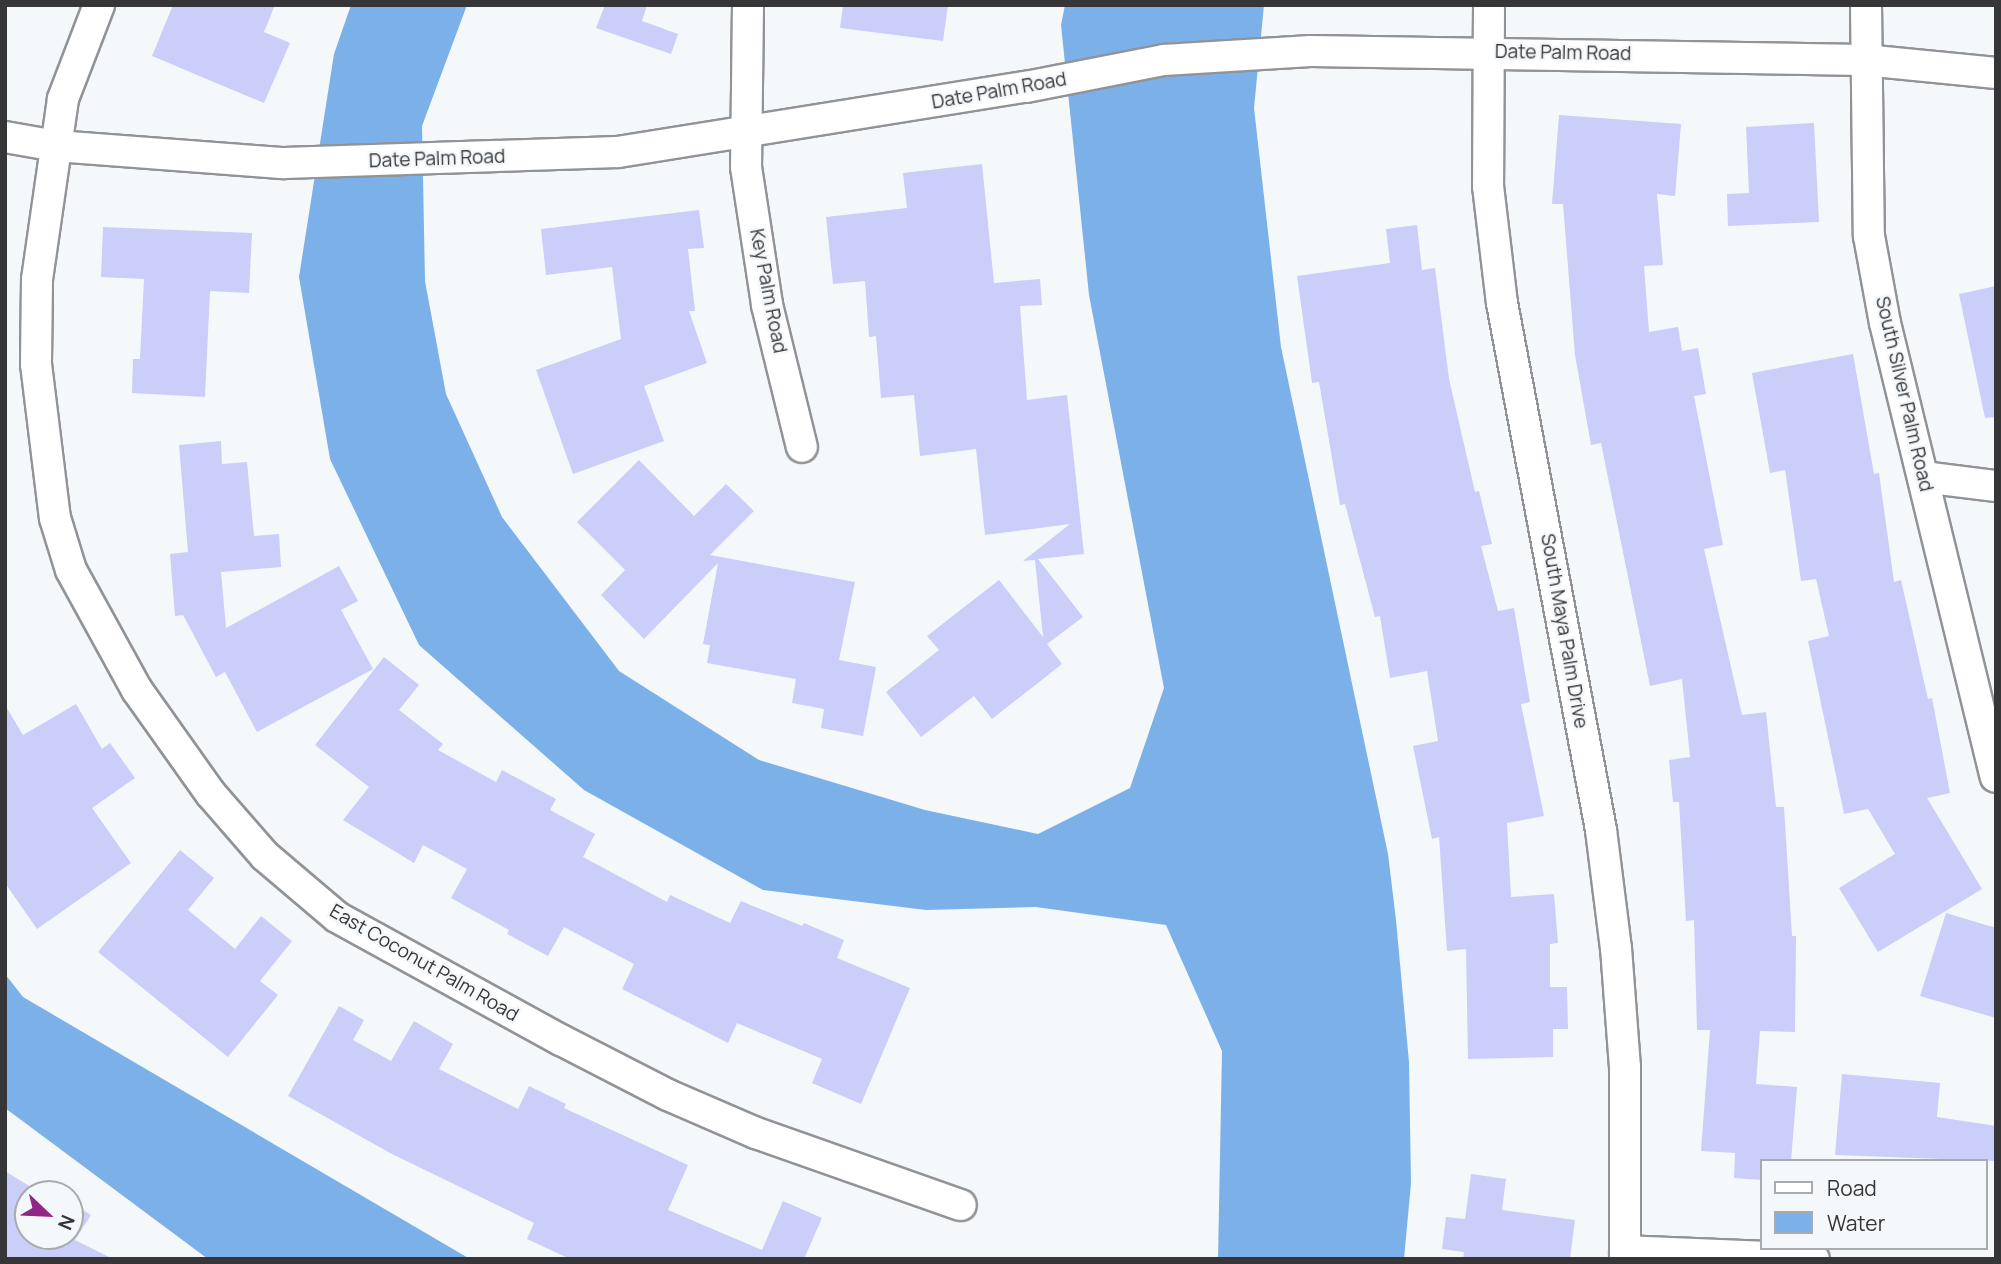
<!DOCTYPE html>
<style>
body{margin:0}
#map{position:relative;width:2001px;height:1264px;overflow:hidden;background:#f5f8fb;font-family:Manrope,sans-serif}
div>[style]{position:absolute}
.water>*{inset:0;background:#7bb0e8}
.building>*{inset:0;background:#cacef9}
.roads{filter:drop-shadow(2px 0 #919397) drop-shadow(-2px 0 #919397) drop-shadow(0 2px #919397) drop-shadow(0 -2px #919397)}
.minor>*{height:30px;margin:-15px;padding:0 15px;transform-origin:15px;border-radius:15px;background:#fff}
span{translate:-50% -50%;white-space:nowrap;text-align:center;line-height:1.15;-webkit-text-stroke:5px #f5f8fb;paint-order:stroke}
.street-label{font-size:19px;color:#363638}
.frame{position:absolute;inset:0;border:7px solid #363638;pointer-events:none}
.legend{position:absolute;left:1760px;top:1159px;width:228px;height:91px;box-sizing:border-box;background:#f5f8fb;border:2px solid #a9aaad;margin:0;padding:9px 12px;list-style:none;font-size:21px;color:#363638}
.legend li{display:flex;align-items:center;gap:14px;height:35px}
.legend b{width:35px;border:2px solid #a9aaad}
.north{position:absolute;left:14px;top:1180px;width:70px;height:70px;box-sizing:border-box;background:#f5f8fb;border:2px solid #a9aaad;border-radius:50%;rotate:113deg;font-size:19px;font-weight:700;line-height:28px;text-align:center;color:#363638}
.north::after{content:'';display:block;margin:auto;width:24px;height:32px;background:#932587;clip-path:polygon(50% 0,100% 100%,50% 72%,0 100%)}
</style>
<div id="map">
<div class="water">
<div style="clip-path:polygon(351px 5px,467px 5px,422px 126px,425px 281px,446px 394px,502px 517px,619px 671px,759px 760px,925px 810px,1038px 834px,1130px 788px,1164px 688px,1089px 295px,1061px 25px,1065px 5px,1264px 5px,1254px 108px,1281px 347px,1388px 854px,1396px 920px,1409px 1062px,1411px 1183px,1404px 1259px,1218px 1259px,1222px 1051px,1166px 925px,1036px 907px,926px 910px,763px 890px,584px 790px,419px 645px,330px 459px,299px 277px,334px 54px)"></div>
<div style="clip-path:polygon(5px 974px,23px 997px,470px 1259px,208px 1259px,5px 1108px)"></div>
</div>
<div class="building">
<div style="clip-path:polygon(173px 5px,275px 5px,264px 32px,290px 43px,264px 103px,152px 56px)"></div>
<div style="clip-path:polygon(605px 5px,647px 5px,642px 21px,678px 34px,671px 54px,596px 28px)"></div>
<div style="clip-path:polygon(843px 5px,948px 5px,943px 41px,840px 28px)"></div>
<div style="clip-path:polygon(1559px 115px,1681px 124px,1675px 196px,1657px 194px,1663px 265px,1644px 266px,1649px 332px,1678px 327px,1682px 351px,1698px 348px,1706px 394px,1694px 396px,1723px 545px,1704px 549px,1742px 715px,1766px 712px,1776px 807px,1784px 807px,1792px 936px,1796px 936px,1795px 1032px,1760px 1031px,1756px 1084px,1797px 1087px,1791px 1161px,1761px 1161px,1761px 1180px,1734px 1178px,1735px 1153px,1701px 1151px,1710px 1030px,1697px 1030px,1694px 920px,1686px 921px,1679px 802px,1673px 802px,1669px 760px,1690px 757px,1682px 679px,1650px 686px,1601px 443px,1591px 445px,1575px 355px,1563px 204px,1552px 204px)"></div>
<div style="clip-path:polygon(1814px 123px,1819px 222px,1728px 226px,1727px 194px,1749px 193px,1746px 127px)"></div>
<div style="clip-path:polygon(982px 164px,994px 283px,1040px 279px,1042px 305px,1020px 306px,1027px 400px,1067px 395px,1084px 554px,1038px 559px,1083px 617px,1047px 644px,1062px 664px,992px 719px,974px 696px,921px 737px,886px 692px,939px 650px,927px 636px,999px 580px,1043px 637px,1035px 560px,1023px 561px,1070px 524px,985px 535px,976px 449px,920px 456px,914px 395px,881px 398px,876px 336px,869px 337px,865px 281px,833px 284px,826px 217px,907px 208px,903px 173px)"></div>
<div style="clip-path:polygon(699px 210px,704px 248px,688px 249px,695px 311px,689px 311px,707px 363px,644px 386px,664px 441px,573px 474px,536px 370px,621px 339px,612px 267px,546px 275px,541px 229px)"></div>
<div style="clip-path:polygon(1417px 225px,1422px 270px,1435px 268px,1449px 379px,1475px 492px,1479px 491px,1492px 544px,1481px 546px,1498px 611px,1514px 608px,1530px 702px,1521px 704px,1544px 816px,1507px 823px,1511px 897px,1554px 894px,1558px 943px,1550px 944px,1550px 987px,1567px 987px,1568px 1029px,1553px 1029px,1553px 1057px,1468px 1059px,1466px 949px,1447px 951px,1439px 837px,1432px 839px,1413px 746px,1438px 741px,1427px 671px,1390px 678px,1380px 616px,1375px 617px,1345px 504px,1340px 505px,1319px 382px,1312px 383px,1297px 276px,1390px 263px,1386px 229px)"></div>
<div style="clip-path:polygon(103px 227px,252px 233px,249px 293px,210px 291px,205px 397px,132px 393px,133px 359px,140px 359px,144px 279px,101px 277px)"></div>
<div style="clip-path:polygon(1996px 286px,1996px 417px,1985px 418px,1959px 294px)"></div>
<div style="clip-path:polygon(1853px 354px,1874px 474px,1879px 473px,1894px 582px,1901px 580px,1928px 699px,1932px 698px,1950px 793px,1927px 798px,1982px 889px,1878px 952px,1839px 888px,1895px 854px,1868px 809px,1844px 814px,1808px 641px,1829px 636px,1816px 579px,1801px 581px,1785px 470px,1770px 473px,1752px 373px)"></div>
<div style="clip-path:polygon(221px 441px,222px 464px,247px 462px,254px 536px,279px 534px,281px 567px,221px 572px,226px 628px,339px 566px,358px 601px,341px 610px,373px 669px,257px 732px,225px 672px,216px 677px,183px 615px,175px 616px,170px 554px,188px 552px,179px 445px)"></div>
<div style="clip-path:polygon(639px 460px,694px 516px,726px 484px,754px 511px,710px 555px,855px 582px,839px 660px,876px 667px,863px 736px,821px 728px,824px 709px,792px 703px,796px 679px,707px 663px,710px 645px,703px 644px,718px 563px,644px 639px,601px 595px,625px 570px,577px 522px)"></div>
<div style="clip-path:polygon(384px 657px,419px 685px,399px 710px,443px 744px,438px 750px,496px 782px,502px 770px,556px 799px,550px 810px,595px 834px,583px 857px,667px 902px,670px 895px,730px 923px,741px 901px,802px 926px,804px 923px,844px 940px,837px 958px,910px 988px,861px 1104px,812px 1083px,822px 1059px,737px 1023px,728px 1043px,622px 989px,634px 964px,564px 927px,548px 956px,507px 934px,509px 930px,451px 898px,467px 869px,423px 845px,414px 863px,343px 820px,369px 787px,315px 745px)"></div>
<div style="clip-path:polygon(76px 704px,102px 749px,110px 743px,135px 778px,92px 808px,131px 863px,37px 929px,5px 883px,5px 705px,23px 735px)"></div>
<div style="clip-path:polygon(180px 850px,214px 878px,188px 910px,235px 949px,261px 916px,292px 941px,260px 981px,278px 995px,228px 1057px,98px 952px)"></div>
<div style="clip-path:polygon(1946px 913px,1996px 928px,1996px 1018px,1920px 996px)"></div>
<div style="clip-path:polygon(339px 1006px,364px 1020px,353px 1040px,391px 1061px,414px 1021px,453px 1044px,439px 1069px,518px 1109px,529px 1086px,566px 1104px,564px 1108px,688px 1165px,668px 1210px,762px 1250px,783px 1201px,822px 1218px,804px 1259px,570px 1259px,527px 1239px,534px 1223px,392px 1154px,288px 1096px)"></div>
<div style="clip-path:polygon(1842px 1074px,1940px 1083px,1937px 1117px,1996px 1126px,1996px 1161px,1835px 1155px)"></div>
<div style="clip-path:polygon(5px 1171px,39px 1192px,43px 1185px,57px 1194px,28px 1194px,28px 1236px,70px 1236px,70px 1202px,91px 1215px,75px 1240px,113px 1259px,5px 1259px)"></div>
<div style="clip-path:polygon(1471px 1174px,1506px 1179px,1502px 1210px,1575px 1220px,1570px 1259px,1463px 1259px,1464px 1252px,1442px 1249px,1446px 1217px,1465px 1219px)"></div>
</div>
<div class="roads">
<div class="minor">
<div style="left:99px;top:5px;width:101px;rotate:111deg"></div>
<div style="left:63px;top:99px;width:183px;rotate:98.2deg"></div>
<div style="left:37px;top:280px;width:84px;rotate:90.7deg"></div>
<div style="left:36px;top:364px;width:155px;rotate:83deg"></div>
<div style="left:55px;top:518px;width:54px;rotate:72.9deg"></div>
<div style="left:71px;top:570px;width:137px;rotate:61.2deg"></div>
<div style="left:137px;top:690px;width:128px;rotate:54.6deg"></div>
<div style="left:211px;top:794px;width:82px;rotate:48.9deg"></div>
<div style="left:265px;top:856px;width:94px;rotate:40.3deg"></div>
<div style="left:337px;top:917px;width:256px;rotate:28.8deg"></div>
<div style="left:561px;top:1040px;width:120px;rotate:27.2deg"></div>
<div style="left:668px;top:1095px;width:96px;rotate:23.4deg"></div>
<div style="left:756px;top:1133px;width:217px;rotate:19.4deg"></div>
<div style="left:748px;top:5px;width:162px;rotate:90.7deg"></div>
<div style="left:746px;top:167px;width:140px;rotate:81.3deg"></div>
<div style="left:767px;top:305px;width:146px;rotate:76.2deg"></div>
<div style="left:1489px;top:5px;width:181px;rotate:90.3deg"></div>
<div style="left:1488px;top:186px;width:118px;rotate:83.2deg"></div>
<div style="left:1502px;top:303px;width:536px;rotate:79.36deg"></div>
<div style="left:1601px;top:830px;width:119px;rotate:82.8deg"></div>
<div style="left:1616px;top:948px;width:119px;rotate:85.7deg"></div>
<div style="left:1625px;top:1067px;width:192px;rotate:90deg"></div>
<div style="left:1866px;top:5px;width:231px;rotate:89.3deg"></div>
<div style="left:1869px;top:236px;width:88px;rotate:79.6deg"></div>
<div style="left:1885px;top:323px;width:467px;rotate:76.3deg"></div>
<div style="left:5px;top:137px;width:52px;rotate:10deg"></div>
<div style="left:56px;top:146px;width:229px;rotate:4.3deg"></div>
<div style="left:284px;top:163px;width:334px;rotate:-1.9deg"></div>
<div style="left:618px;top:152px;width:413px;rotate:-9.1deg"></div>
<div style="left:1026px;top:87px;width:141px;rotate:-11.1deg"></div>
<div style="left:1164px;top:60px;width:147px;rotate:-3.5deg"></div>
<div style="left:1311px;top:51px;width:553px;rotate:0.93deg"></div>
<div style="left:1864px;top:60px;width:133px;rotate:5.6deg"></div>
<div style="left:1923px;top:477px;width:74px;rotate:7deg"></div>
<div style="left:1625px;top:1251px;width:189px;rotate:2.4deg"></div>
</div>
</div>
<div class="street-label">
<span style="left:1563px;top:53px;rotate:1deg">Date Palm Road</span>
<span style="left:999px;top:91px;rotate:-10deg">Date Palm Road</span>
<span style="left:437px;top:159px;rotate:-2deg">Date Palm Road</span>
<span style="left:768px;top:291px;rotate:79deg">Key Palm Road</span>
<span style="left:1904px;top:394px;rotate:77deg">South Silver Palm Road</span>
<span style="left:1564px;top:631px;rotate:80deg">South Maya Palm Drive</span>
<span style="left:424px;top:963px;rotate:30deg">East Coconut Palm Road</span>
</div>
<div class="frame"></div>
<ul class="legend">
<li><b style="height:9px;background:#fff"></b>Road</li>
<li><b style="height:19px;background:#7bb0e8"></b>Water</li>
</ul>
<div class="north">N</div>
</div>
